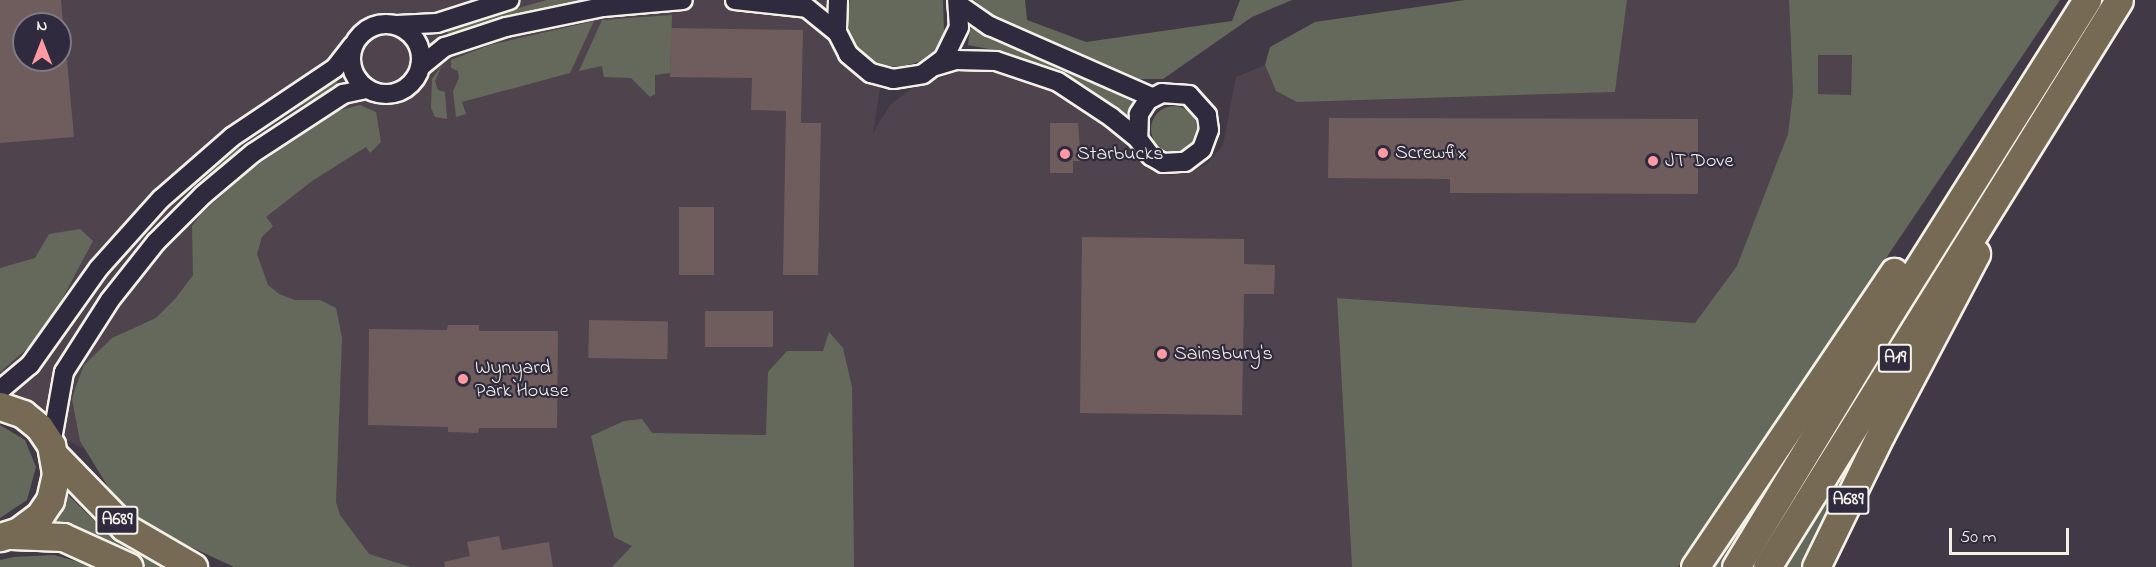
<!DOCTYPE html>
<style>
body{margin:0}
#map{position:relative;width:2156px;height:567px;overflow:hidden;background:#423946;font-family:"Indie Flower",sans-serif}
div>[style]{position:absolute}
.built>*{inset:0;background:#4f444d;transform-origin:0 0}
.green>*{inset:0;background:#65695b;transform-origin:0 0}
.round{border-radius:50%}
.building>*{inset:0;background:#6e5d5c;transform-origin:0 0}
.roads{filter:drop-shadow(2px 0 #f4f1e8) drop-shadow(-2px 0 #f4f1e8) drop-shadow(0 2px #f4f1e8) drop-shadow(0 -2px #f4f1e8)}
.minor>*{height:18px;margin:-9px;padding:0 9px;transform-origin:9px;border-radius:9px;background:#2f2a3d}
.minor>.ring{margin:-9px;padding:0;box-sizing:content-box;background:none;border:18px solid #2f2a3d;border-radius:50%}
.highway>*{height:27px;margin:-13.5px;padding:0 13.5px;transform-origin:13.5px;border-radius:13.5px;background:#766a54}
.dots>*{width:16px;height:16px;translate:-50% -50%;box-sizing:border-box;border:3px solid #2f2a3d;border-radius:50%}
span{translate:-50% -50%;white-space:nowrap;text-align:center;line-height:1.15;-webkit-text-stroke:4.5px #2f2a3d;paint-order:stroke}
.shield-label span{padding:2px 4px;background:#2f2a3d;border:2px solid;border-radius:4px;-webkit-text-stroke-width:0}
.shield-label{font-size:18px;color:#f4f1e8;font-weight:700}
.poi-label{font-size:20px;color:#f4f1e8}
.left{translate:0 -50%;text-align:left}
.north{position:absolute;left:12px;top:12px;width:60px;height:60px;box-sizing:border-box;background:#2f2a3d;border:2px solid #7e7a81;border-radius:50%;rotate:0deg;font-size:16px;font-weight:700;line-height:24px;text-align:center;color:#f4f1e8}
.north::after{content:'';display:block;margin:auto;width:21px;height:27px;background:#ff9aa2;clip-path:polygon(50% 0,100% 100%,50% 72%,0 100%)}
.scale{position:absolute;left:1949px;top:528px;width:120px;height:27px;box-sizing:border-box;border:3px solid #f4f1e8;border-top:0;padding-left:8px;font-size:18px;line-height:21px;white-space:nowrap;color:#f4f1e8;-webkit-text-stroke:4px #2f2a3d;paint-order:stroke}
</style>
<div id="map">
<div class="built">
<div style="clip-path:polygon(evenodd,0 0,894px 0,873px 133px,890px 105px,911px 89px,957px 72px,1005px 72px,1040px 81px,1073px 100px,1121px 140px,1142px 165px,1171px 176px,1206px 165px,1223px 145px,1236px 77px,1265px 65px,1276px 91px,1615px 92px,1627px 0,1789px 0,1793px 92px,1788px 134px,1757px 220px,1737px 266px,1695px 323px,1337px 298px,1352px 567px,328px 567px,0 408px,0 0,24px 24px,60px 24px,60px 60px,24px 60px,24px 24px)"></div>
<div style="left:1818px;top:54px;width:34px;height:40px;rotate:2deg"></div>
</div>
<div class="green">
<div style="clip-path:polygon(547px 0,590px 0,509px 16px,448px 36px,447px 28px)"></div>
<div style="clip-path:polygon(850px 0,943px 0,944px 33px,935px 50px,919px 62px,900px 67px,880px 65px,863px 54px,851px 39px,846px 19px)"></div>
<div style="clip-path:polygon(974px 0,1025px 0,1027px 20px,1086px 42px,1232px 21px,1240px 0,1292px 0,1252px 17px,1163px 79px,1140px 79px,998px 19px)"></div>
<div style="clip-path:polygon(1465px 0,1627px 0,1615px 92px,1297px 102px,1276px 91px,1265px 65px,1270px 47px,1315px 22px)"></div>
<div style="clip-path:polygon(evenodd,1789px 0,2060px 0,1678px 567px,1352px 567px,1337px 298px,1695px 323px,1737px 266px,1788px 134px,1793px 92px,1789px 0,1818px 55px,1852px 55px,1851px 95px,1818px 94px,1818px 55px)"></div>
<div style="clip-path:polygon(672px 15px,670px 73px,655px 75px,655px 94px,650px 97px,631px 78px,604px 77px,602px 66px,579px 71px,602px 20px)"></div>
<div style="clip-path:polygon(594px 21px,570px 73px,462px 102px,466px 114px,456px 117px,453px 91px,459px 78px,458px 71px,451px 68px,451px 60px,490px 45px)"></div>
<div style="clip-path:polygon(970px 28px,1046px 59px,1133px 102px,1127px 115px,1087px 87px,1005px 52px,968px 45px)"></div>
<div style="clip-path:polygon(442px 65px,435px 81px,438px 90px,445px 92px,447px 119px,435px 117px,431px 108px,432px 79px)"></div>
<div style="left:336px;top:80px;width:7px;height:109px;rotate:63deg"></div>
<div style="clip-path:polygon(360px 105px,376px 112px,381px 142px,370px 153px,366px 147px,312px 181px,266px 217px,273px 226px,262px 237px,257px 254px,268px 285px,279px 294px,295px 300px,320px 300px,336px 308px,342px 338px,336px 502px,340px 515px,369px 554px,411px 567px,234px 567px,148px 527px,113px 495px,80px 441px,72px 399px,76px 386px,84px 365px,112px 338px,156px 318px,176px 298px,193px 275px,192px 226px,201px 214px,250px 170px,309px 129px,337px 111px)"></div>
<div class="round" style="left:1151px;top:106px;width:46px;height:46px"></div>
<div style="left:237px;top:145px;width:8px;height:76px;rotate:45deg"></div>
<div style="clip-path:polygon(80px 229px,93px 241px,43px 335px,0 372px,0 268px,35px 258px,49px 234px)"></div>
<div style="clip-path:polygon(829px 332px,843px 348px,852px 387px,854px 567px,612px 567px,632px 546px,614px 537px,591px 436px,624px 421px,642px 419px,652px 433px,766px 435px,768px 372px,787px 351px,823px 351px)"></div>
<div style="clip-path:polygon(1866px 423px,1872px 427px,1805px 567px,1781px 567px)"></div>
<div style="clip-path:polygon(0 425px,25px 440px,36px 467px,27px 500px,0 518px)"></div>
<div style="clip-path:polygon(63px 490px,101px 527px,167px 567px,147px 567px,108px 546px,50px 525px,60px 507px)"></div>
<div style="clip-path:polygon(1743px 510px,1754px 516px,1722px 567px,1703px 567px)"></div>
<div style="clip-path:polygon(54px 555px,96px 567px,0 567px,0 560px,14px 557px)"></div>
</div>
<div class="building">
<div style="clip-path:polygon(0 0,61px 0,63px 24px,24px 24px,24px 60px,67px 60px,74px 137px,0 143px)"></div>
<div style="clip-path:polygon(671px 28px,803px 30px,801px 123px,821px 123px,818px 275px,783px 275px,786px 111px,751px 110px,752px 78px,670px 77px)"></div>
<div style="clip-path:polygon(1329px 118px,1698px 119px,1698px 194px,1450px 193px,1450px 179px,1328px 178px)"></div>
<div style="clip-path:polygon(1050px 123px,1078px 123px,1081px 161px,1073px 161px,1073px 173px,1050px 173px)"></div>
<div style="left:679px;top:207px;width:35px;height:68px"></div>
<div style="clip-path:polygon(1082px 237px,1244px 239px,1244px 264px,1275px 265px,1274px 294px,1244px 294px,1242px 415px,1080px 413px)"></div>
<div style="left:705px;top:311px;width:68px;height:36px"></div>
<div style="left:589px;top:320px;width:79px;height:38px;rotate:1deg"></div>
<div style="clip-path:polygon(448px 325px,479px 325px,479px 331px,558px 331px,557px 428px,479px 428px,478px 433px,448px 432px,448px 427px,368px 425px,369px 329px,447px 330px)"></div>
<div style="clip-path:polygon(499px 536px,502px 550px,549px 542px,553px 567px,445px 567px,444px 562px,470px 556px,467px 542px)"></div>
</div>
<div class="roads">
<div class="minor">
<div style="left:735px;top:0;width:72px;rotate:6.3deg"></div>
<div style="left:807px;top:8px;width:38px;rotate:39deg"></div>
<div style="left:838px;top:0;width:32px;rotate:92deg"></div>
<div style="left:837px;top:32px;width:25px;rotate:63deg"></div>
<div style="left:848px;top:54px;width:30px;rotate:40deg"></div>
<div style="left:871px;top:73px;width:23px;rotate:15deg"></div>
<div style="left:893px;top:79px;width:30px;rotate:-9deg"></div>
<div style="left:923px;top:74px;width:26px;rotate:-37deg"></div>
<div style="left:944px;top:58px;width:34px;rotate:-64deg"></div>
<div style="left:959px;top:27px;width:27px;rotate:-94deg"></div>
<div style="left:958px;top:4px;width:39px;rotate:35deg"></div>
<div style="left:990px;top:26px;width:177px;rotate:23.7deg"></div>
<div class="ring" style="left:351px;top:24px;width:52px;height:52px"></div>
<div style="left:397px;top:25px;width:40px;rotate:-2.9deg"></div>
<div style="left:437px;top:23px;width:76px;rotate:-17.7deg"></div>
<div style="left:936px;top:66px;width:21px;rotate:-17deg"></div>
<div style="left:956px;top:60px;width:40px;rotate:1.4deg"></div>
<div style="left:996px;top:61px;width:65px;rotate:18.7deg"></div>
<div style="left:1058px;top:82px;width:64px;rotate:33.4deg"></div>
<div style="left:1111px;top:117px;width:35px;rotate:39deg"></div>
<div style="left:1138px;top:139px;width:21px;rotate:53deg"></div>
<div style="left:1151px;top:156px;width:14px;rotate:30deg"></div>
<div style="left:1163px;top:163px;width:22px;rotate:-3deg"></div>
<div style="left:1185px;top:162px;width:21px;rotate:-37deg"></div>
<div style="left:1202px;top:149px;width:20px;rotate:-70deg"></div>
<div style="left:1209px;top:130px;width:15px;rotate:-98deg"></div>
<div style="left:1207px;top:115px;width:27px;rotate:-132deg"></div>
<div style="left:1189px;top:95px;width:27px;rotate:-176deg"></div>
<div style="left:1162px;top:93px;width:16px;rotate:153deg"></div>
<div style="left:1148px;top:100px;width:17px;rotate:123deg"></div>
<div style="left:1139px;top:114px;width:25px;rotate:92deg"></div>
<div style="left:420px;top:67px;width:32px;rotate:-39deg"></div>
<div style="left:445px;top:47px;width:64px;rotate:-18.2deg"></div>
<div style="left:506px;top:27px;width:99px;rotate:-11.7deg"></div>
<div style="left:603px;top:7px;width:80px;rotate:-5deg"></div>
<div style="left:0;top:390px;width:39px;rotate:-40deg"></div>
<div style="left:30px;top:365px;width:119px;rotate:-54.6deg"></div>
<div style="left:99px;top:268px;width:93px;rotate:-48.1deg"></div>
<div style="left:161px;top:199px;width:94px;rotate:-41.1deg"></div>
<div style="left:232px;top:137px;width:124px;rotate:-33.8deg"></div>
<div style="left:335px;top:68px;width:29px;rotate:-52deg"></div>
<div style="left:51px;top:445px;width:74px;rotate:-79.9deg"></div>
<div style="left:64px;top:372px;width:85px;rotate:-57.4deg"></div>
<div style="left:110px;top:300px;width:74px;rotate:-51.6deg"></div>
<div style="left:156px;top:242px;width:66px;rotate:-45deg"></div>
<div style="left:203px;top:195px;width:65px;rotate:-40deg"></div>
<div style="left:253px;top:153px;width:108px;rotate:-33.2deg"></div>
<div style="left:343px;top:94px;width:25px;rotate:-12deg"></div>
</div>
<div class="highway">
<div style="left:0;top:406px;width:24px;rotate:19deg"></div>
<div style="left:23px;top:414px;width:21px;rotate:39deg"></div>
<div style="left:39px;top:427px;width:22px;rotate:56deg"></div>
<div style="left:51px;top:445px;width:29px;rotate:80deg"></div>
<div style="left:56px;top:474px;width:27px;rotate:103deg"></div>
<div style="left:50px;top:500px;width:18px;rotate:124deg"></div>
<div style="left:40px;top:515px;width:26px;rotate:143deg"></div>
<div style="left:19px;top:531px;width:20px;rotate:162deg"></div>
<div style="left:55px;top:456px;width:99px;rotate:45.8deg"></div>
<div style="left:124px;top:527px;width:80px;rotate:30.1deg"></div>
<div style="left:11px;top:535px;width:52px;rotate:2.2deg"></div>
<div style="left:63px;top:537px;width:72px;rotate:24.4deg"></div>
<div style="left:1695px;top:567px;width:356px;rotate:-56deg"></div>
<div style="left:1736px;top:567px;width:299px;rotate:-58.8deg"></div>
<div style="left:1891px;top:311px;width:368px;rotate:-57.8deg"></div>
<div style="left:1767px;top:567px;width:667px;rotate:-58.17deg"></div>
<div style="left:1816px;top:567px;width:148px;rotate:-64deg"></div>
<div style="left:1881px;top:434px;width:204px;rotate:-62.2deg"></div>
</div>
</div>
<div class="dots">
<div style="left:1383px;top:153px;background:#ff9aa2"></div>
<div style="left:1065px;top:154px;background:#ff9aa2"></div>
<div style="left:1653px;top:161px;background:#ff9aa2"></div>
<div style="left:1162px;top:354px;background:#ff9aa2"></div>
<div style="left:463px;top:379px;background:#ff9aa2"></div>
</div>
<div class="shield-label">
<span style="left:1895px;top:358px">A19</span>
<span style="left:1848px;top:500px">A689</span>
<span style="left:117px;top:520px">A689</span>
</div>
<div class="poi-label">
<span class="left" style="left:1395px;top:153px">Screwfix</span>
<span class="left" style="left:1077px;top:154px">Starbucks</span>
<span class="left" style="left:1665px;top:161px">JT Dove</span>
<span class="left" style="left:1174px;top:354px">Sainsbury's</span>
<span class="left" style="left:475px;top:380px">Wynyard<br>Park House</span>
</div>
<div class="north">N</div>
<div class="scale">50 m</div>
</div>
